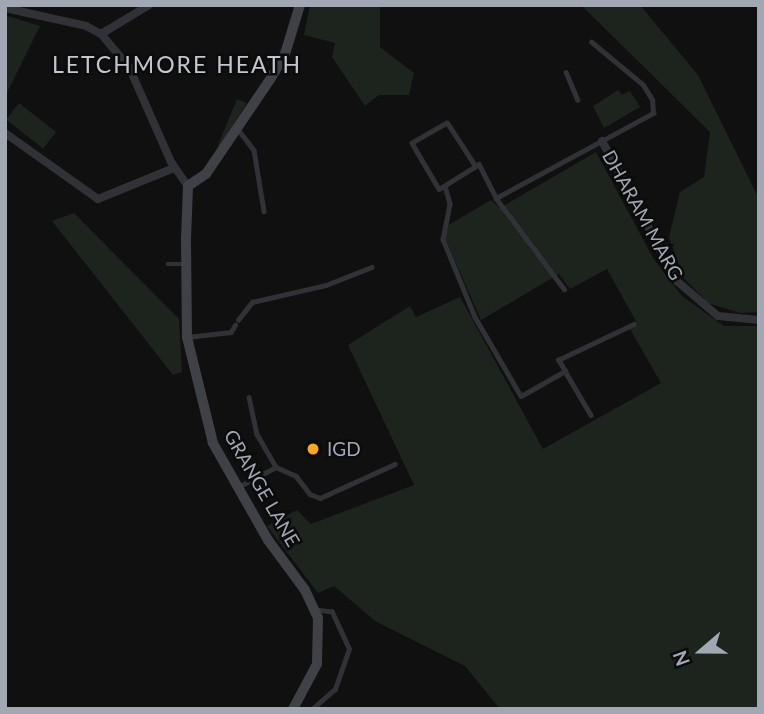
<!DOCTYPE html>
<style>
body{margin:0}
#map{position:relative;width:764px;height:714px;overflow:hidden;background:#101011;font-family:Lato,sans-serif}
div>[style]{position:absolute}
.green>*{inset:0;background:#1c241d;transform-origin:0 0}
.lane>*{height:4.5px;margin:-2.25px;padding:0 2.25px;transform-origin:2.25px;border-radius:2.25px;background:#313237}
.street>*{height:8px;margin:-4px;padding:0 4px;transform-origin:4px;border-radius:4px;background:#313237}
.secondary>*{height:10px;margin:-5px;padding:0 5px;transform-origin:5px;border-radius:5px;background:#3f4147}
.dots>*{width:19px;height:19px;translate:-50% -50%;box-sizing:border-box;border:4px solid #0b0b0c;border-radius:50%}
span{translate:-50% -50%;white-space:nowrap;text-align:center;line-height:1.15;-webkit-text-stroke:5px #0b0b0c;paint-order:stroke}
.street-label{font-size:19px;color:#a1a7b3}
.poi-label{font-size:19px;color:#a1a7b3}
.left{translate:0 -50%;text-align:left}
.quarter-label{font-size:23px;color:#c2c6cf;letter-spacing:2px}
.frame{position:absolute;inset:0;border:7px solid #a1a7b3;pointer-events:none}
.north{position:absolute;left:666px;top:616px;width:70px;height:70px;-webkit-text-stroke:5px #0b0b0c;paint-order:stroke;rotate:250deg;font-size:19px;font-weight:700;line-height:28px;text-align:center;color:#a1a7b3}
.north::after{content:'';display:block;margin:auto;width:24px;height:32px;background:#a1a7b3;clip-path:polygon(50% 0,100% 100%,50% 72%,0 100%)}
</style>
<div id="map">
<div class="green">
<div style="clip-path:polygon(310px 5px,380px 5px,380px 47px,414px 73px,409px 95px,379px 95px,365px 106px,332px 57px,335px 43px,304px 35px)"></div>
<div style="clip-path:polygon(581px 5px,640px 5px,698px 75px,759px 199px,759px 312px,740px 313px,708px 303px,683px 277px,669px 237px,680px 192px,704px 177px,710px 132px)"></div>
<div style="clip-path:polygon(5px 15px,40px 26px,5px 97px)"></div>
<div style="clip-path:polygon(618px 90px,622px 95px,630px 91px,640px 107px,604px 128px,593px 106px)"></div>
<div style="clip-path:polygon(237px 99px,247px 103px,219px 147px,218px 145px)"></div>
<div style="left:19px;top:103px;width:47px;height:21px;rotate:38deg"></div>
<div style="clip-path:polygon(596px 152px,653px 258px,682px 296px,724px 326px,759px 326px,759px 709px,500px 709px,465px 666px,375px 621px,334px 586px,318px 593px,267px 526px,297px 510px,311px 524px,414px 485px,348px 345px,410px 306px,416px 317px,460px 297px,543px 449px,661px 383px,630px 329px,638px 325px,607px 269px,570px 289px,559px 274px,481px 320px,445px 238px,445px 227px,491px 200px,500px 208px)"></div>
<div style="clip-path:polygon(74px 213px,179px 319px,182px 372px,173px 375px,52px 221px)"></div>
</div>
<div class="lane">
<div style="left:566px;top:72px;width:30px;rotate:67deg"></div>
<div style="left:238px;top:129px;width:26px;rotate:53deg"></div>
<div style="left:254px;top:150px;width:62px;rotate:80.7deg"></div>
<div style="left:475px;top:166px;width:51px;rotate:-123.1deg"></div>
<div style="left:447px;top:123px;width:40px;rotate:150.3deg"></div>
<div style="left:412px;top:143px;width:53px;rotate:59.6deg"></div>
<div style="left:439px;top:189px;width:47px;rotate:-32deg"></div>
<div style="left:479px;top:164px;width:38px;rotate:63deg"></div>
<div style="left:496px;top:198px;width:179px;rotate:-28.4deg"></div>
<div style="left:653px;top:113px;width:13px;rotate:-94deg"></div>
<div style="left:652px;top:100px;width:17px;rotate:-121deg"></div>
<div style="left:643px;top:85px;width:67px;rotate:-140.4deg"></div>
<div style="left:445px;top:186px;width:19px;rotate:74deg"></div>
<div style="left:450px;top:204px;width:36px;rotate:101deg"></div>
<div style="left:443px;top:239px;width:84px;rotate:67.7deg"></div>
<div style="left:475px;top:317px;width:91px;rotate:59.8deg"></div>
<div style="left:521px;top:396px;width:51px;rotate:-29.6deg"></div>
<div style="left:565px;top:371px;width:51px;rotate:59.4deg"></div>
<div style="left:496px;top:198px;width:114px;rotate:53.2deg"></div>
<div style="left:168px;top:264px;width:17px"></div>
<div style="left:238px;top:320px;width:23px;rotate:-52deg"></div>
<div style="left:252px;top:302px;width:76px;rotate:-12.9deg"></div>
<div style="left:326px;top:285px;width:49px;rotate:-21.4deg"></div>
<div style="left:187px;top:337px;width:44px;rotate:-6.5deg"></div>
<div style="left:231px;top:332px;width:8px;rotate:-60deg"></div>
<div style="left:565px;top:371px;width:13px;rotate:-122deg"></div>
<div style="left:558px;top:360px;width:84px;rotate:-25.3deg"></div>
<div style="left:249px;top:397px;width:38px;rotate:78deg"></div>
<div style="left:257px;top:434px;width:38px;rotate:60deg"></div>
<div style="left:238px;top:487px;width:43px;rotate:-27.8deg"></div>
<div style="left:276px;top:467px;width:22px;rotate:24deg"></div>
<div style="left:296px;top:476px;width:23px;rotate:52deg"></div>
<div style="left:310px;top:494px;width:11px;rotate:22deg"></div>
<div style="left:320px;top:498px;width:82px;rotate:-24.4deg"></div>
<div style="left:312px;top:709px;width:30px;rotate:-41deg"></div>
<div style="left:335px;top:689px;width:42px;rotate:-70.7deg"></div>
<div style="left:349px;top:649px;width:41px;rotate:-114.7deg"></div>
<div style="left:332px;top:612px;width:17px;rotate:-173deg"></div>
</div>
<div class="street">
<div style="left:5px;top:8px;width:83px;rotate:12.5deg"></div>
<div style="left:86px;top:26px;width:17px;rotate:28deg"></div>
<div style="left:101px;top:34px;width:43px;rotate:49.7deg"></div>
<div style="left:129px;top:67px;width:104px;rotate:66.1deg"></div>
<div style="left:171px;top:162px;width:29px;rotate:55deg"></div>
<div style="left:101px;top:34px;width:56px;rotate:-31.1deg"></div>
<div style="left:5px;top:133px;width:114px;rotate:35.4deg"></div>
<div style="left:98px;top:199px;width:82px;rotate:-22.2deg"></div>
<div style="left:602px;top:141px;width:160px;rotate:61.7deg"></div>
<div style="left:678px;top:282px;width:52px;rotate:40.4deg"></div>
<div style="left:718px;top:316px;width:41px;rotate:5.6deg"></div>
</div>
<div class="secondary">
<div style="left:293px;top:709px;width:51px;rotate:-61.9deg"></div>
<div style="left:317px;top:664px;width:46px;rotate:-88.8deg"></div>
<div style="left:318px;top:618px;width:31px;rotate:-115deg"></div>
<div style="left:305px;top:590px;width:62px;rotate:-126.5deg"></div>
<div style="left:268px;top:540px;width:112px;rotate:-119.6deg"></div>
<div style="left:213px;top:443px;width:109px;rotate:-103.8deg"></div>
<div style="left:187px;top:337px;width:98px;rotate:-90.6deg"></div>
<div style="left:186px;top:239px;width:53px;rotate:-87.8deg"></div>
<div style="left:188px;top:186px;width:22px;rotate:-34deg"></div>
<div style="left:206px;top:174px;width:116px;rotate:-55.9deg"></div>
<div style="left:271px;top:78px;width:28px;rotate:-60deg"></div>
<div style="left:285px;top:54px;width:51px;rotate:-73deg"></div>
</div>
<div class="dots">
<div style="left:313px;top:449px;background:#f6a623"></div>
</div>
<div class="street-label">
<span style="left:643px;top:215px;rotate:61deg">DHARAM MARG</span>
<span style="left:262px;top:488px;rotate:60deg">GRANGE LANE</span>
</div>
<div class="poi-label">
<span class="left" style="left:327px;top:449px">IGD</span>
</div>
<div class="quarter-label">
<span style="left:177px;top:64px">LETCHMORE HEATH</span>
</div>
<div class="frame"></div>
<div class="north">N</div>
</div>
